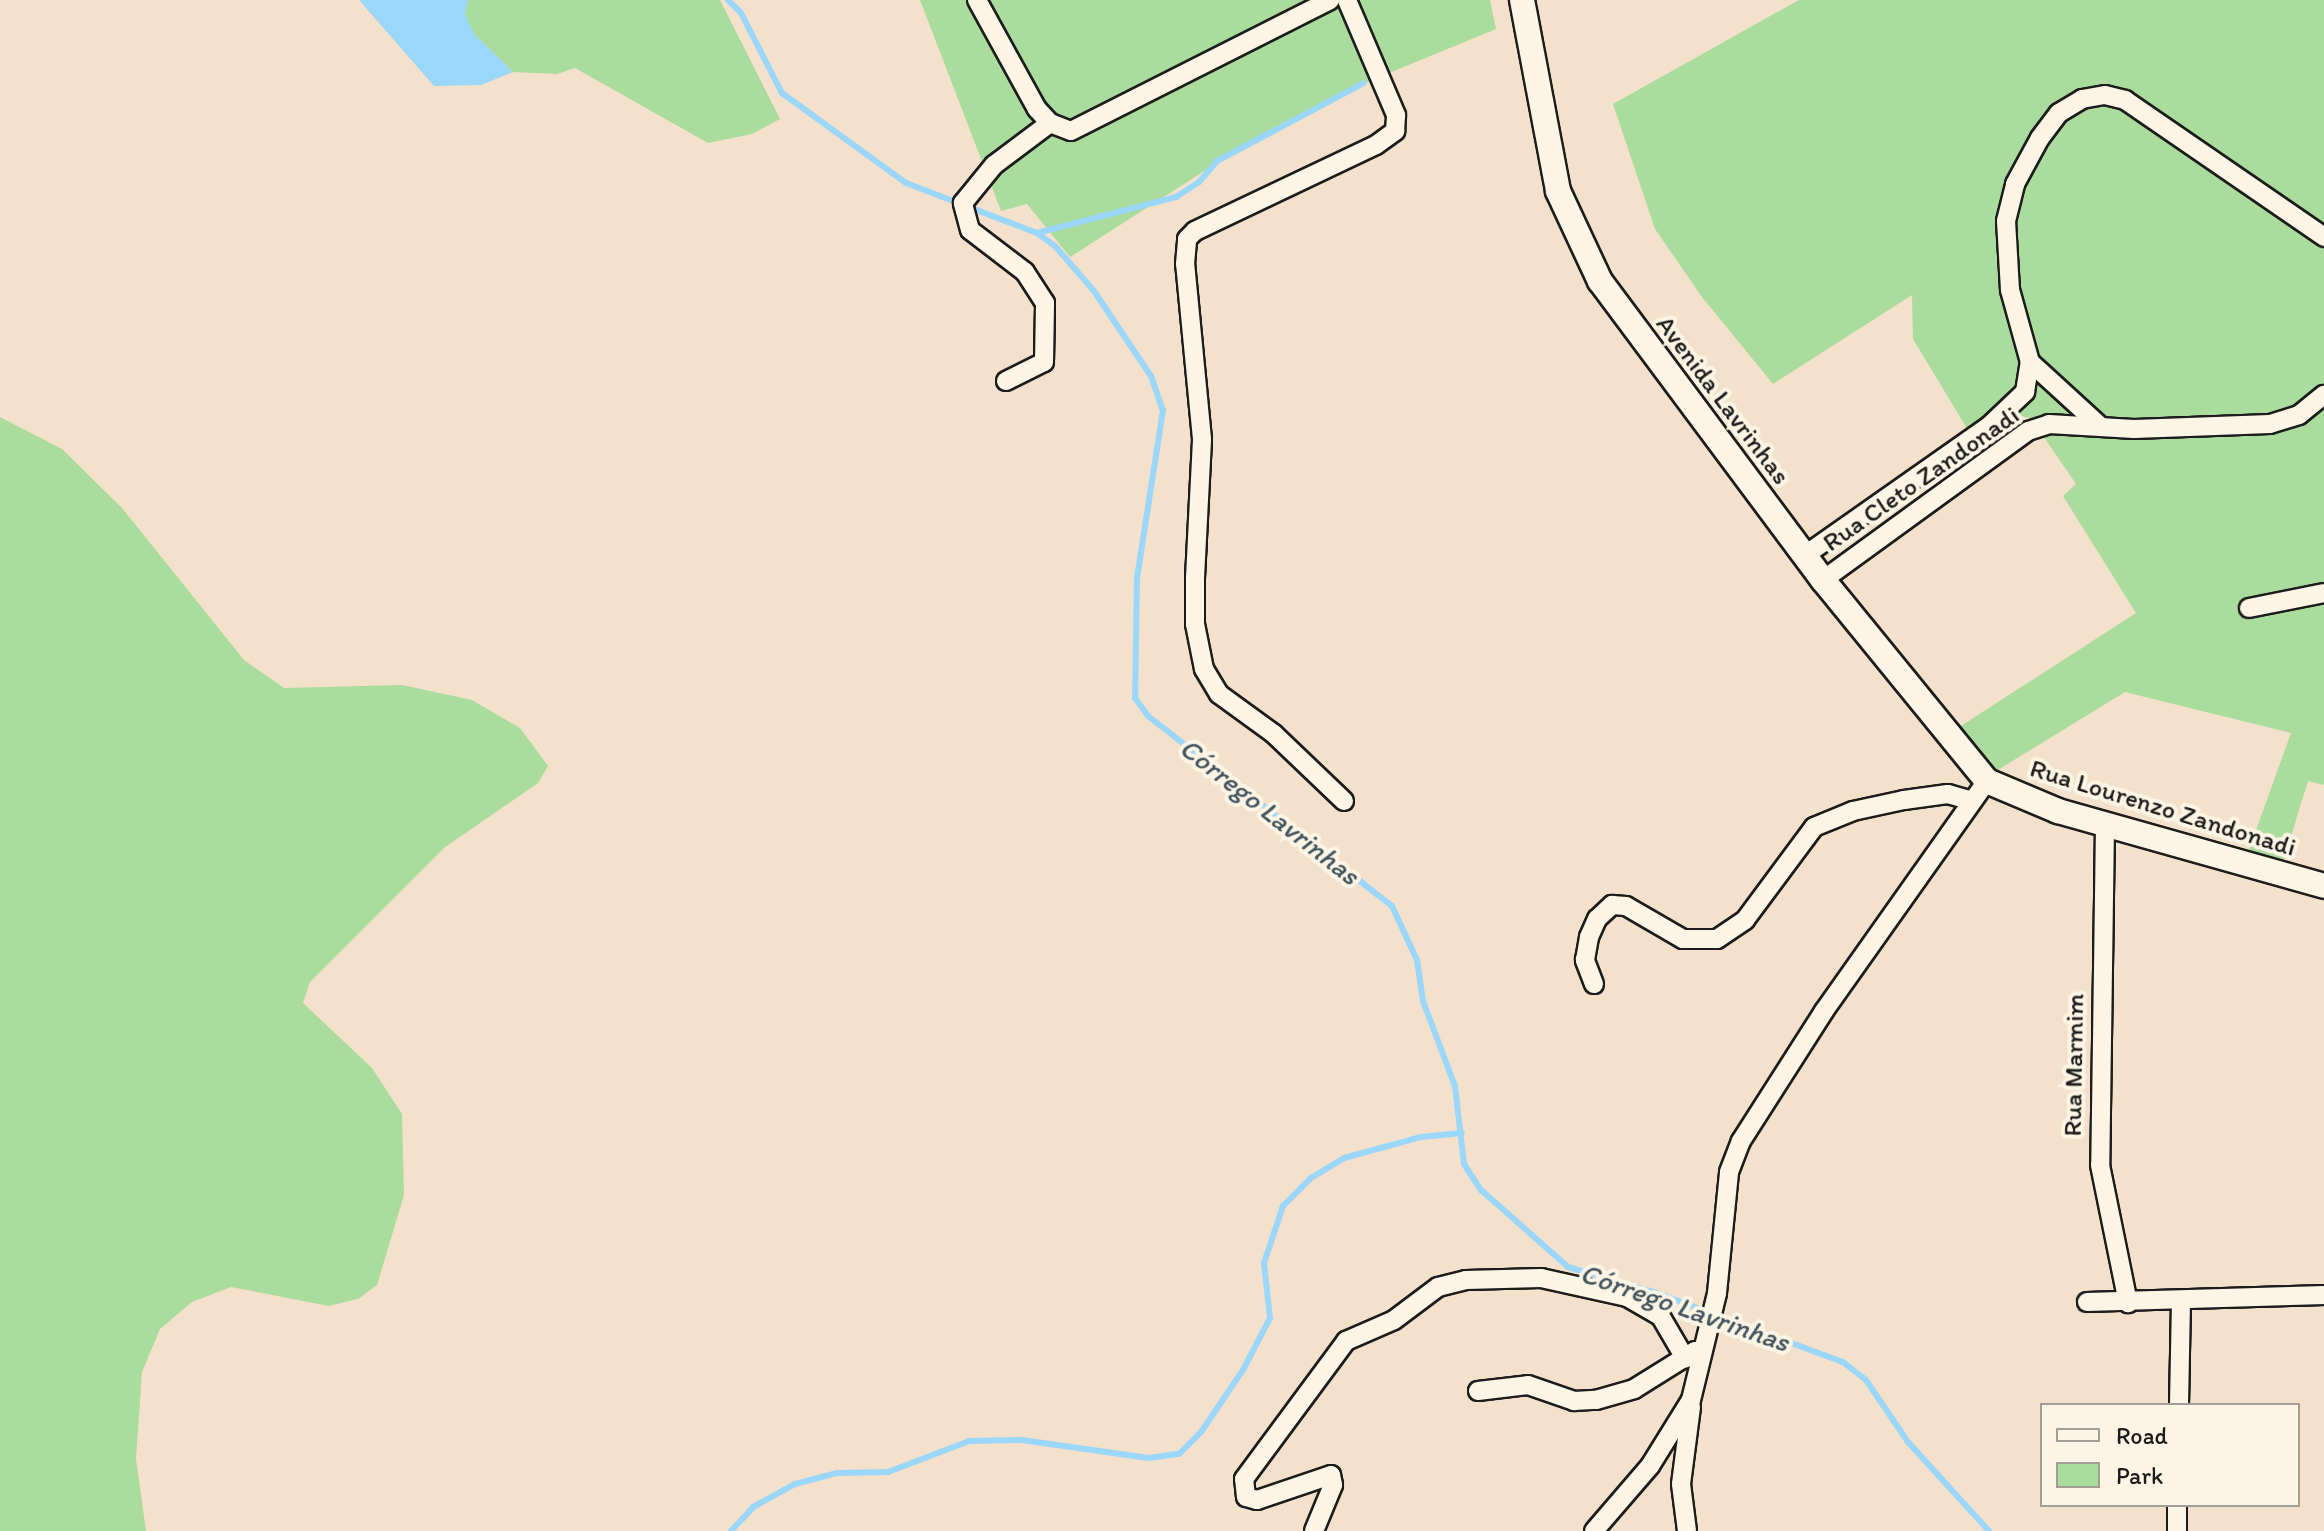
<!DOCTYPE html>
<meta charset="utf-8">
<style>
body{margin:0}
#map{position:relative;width:2324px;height:1531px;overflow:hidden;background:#f3e1cb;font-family:Itim,sans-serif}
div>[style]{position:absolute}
.green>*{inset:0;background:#a9dc9d}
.water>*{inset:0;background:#9bd6fb}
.stream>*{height:6px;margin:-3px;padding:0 3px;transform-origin:3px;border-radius:3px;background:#9bd6fb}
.roads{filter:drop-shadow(2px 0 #1c1c1c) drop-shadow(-2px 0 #1c1c1c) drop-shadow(0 2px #1c1c1c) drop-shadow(0 -2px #1c1c1c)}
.minor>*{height:18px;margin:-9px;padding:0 9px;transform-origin:9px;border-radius:9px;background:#fcf5e5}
.tertiary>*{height:24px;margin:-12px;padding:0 12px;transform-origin:12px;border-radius:12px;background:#fcf5e5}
span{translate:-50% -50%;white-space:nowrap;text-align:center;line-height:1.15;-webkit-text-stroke:8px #fcf5e5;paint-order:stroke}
.street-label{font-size:26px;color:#1c1c1c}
.water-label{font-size:28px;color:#42545f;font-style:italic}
.legend{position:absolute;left:2040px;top:1403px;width:260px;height:104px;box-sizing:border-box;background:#fcf5e5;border:2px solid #a29e95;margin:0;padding:10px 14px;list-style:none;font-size:24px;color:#1c1c1c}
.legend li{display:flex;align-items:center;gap:16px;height:40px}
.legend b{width:40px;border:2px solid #a29e95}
</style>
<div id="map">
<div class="green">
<div style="clip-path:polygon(468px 0,720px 0,780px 119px,752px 134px,708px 143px,575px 68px,557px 74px,513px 72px,474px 34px,465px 14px)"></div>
<div style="clip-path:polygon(920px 0,1490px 0,1496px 29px,1372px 80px,1231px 154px,1070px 257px,1027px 204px,1001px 211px)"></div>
<div style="clip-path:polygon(1799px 0,2324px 0,2324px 785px,2308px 781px,2280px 872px,2245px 861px,2291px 733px,2125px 692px,1983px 779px,1947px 735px,2136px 613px,2063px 496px,2076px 484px,2031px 418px,2021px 416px,1990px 438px,1968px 430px,1913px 339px,1912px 295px,1773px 384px,1702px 297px,1655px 229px,1613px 104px)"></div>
<div style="clip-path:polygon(0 417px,62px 449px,122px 508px,244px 660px,284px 688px,402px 685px,472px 700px,520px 728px,548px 766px,538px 783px,444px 848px,310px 982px,303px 1003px,372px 1068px,402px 1114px,404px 1195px,377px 1285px,358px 1299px,329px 1306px,231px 1287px,192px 1302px,160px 1329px,142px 1372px,136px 1459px,146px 1531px,0 1531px)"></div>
</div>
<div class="water">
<div style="clip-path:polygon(359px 0,468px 0,465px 14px,474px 34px,513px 72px,481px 85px,434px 86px)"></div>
</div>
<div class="stream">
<div style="left:728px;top:0;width:18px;rotate:45deg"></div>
<div style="left:741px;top:13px;width:90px;rotate:62.9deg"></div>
<div style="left:782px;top:93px;width:153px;rotate:36deg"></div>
<div style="left:906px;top:183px;width:140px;rotate:20.9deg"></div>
<div style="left:1037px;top:233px;width:22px;rotate:36deg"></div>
<div style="left:1055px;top:246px;width:60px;rotate:49.1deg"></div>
<div style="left:1094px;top:291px;width:102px;rotate:56.2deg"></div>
<div style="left:1151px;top:376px;width:36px;rotate:71deg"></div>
<div style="left:1163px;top:410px;width:169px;rotate:98.8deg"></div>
<div style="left:1137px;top:577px;width:121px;rotate:90.9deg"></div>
<div style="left:1135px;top:698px;width:22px;rotate:54deg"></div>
<div style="left:1148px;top:716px;width:309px;rotate:37.9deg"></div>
<div style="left:1392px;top:906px;width:60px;rotate:65.2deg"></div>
<div style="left:1417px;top:960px;width:41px;rotate:81.7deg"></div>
<div style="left:1423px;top:1001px;width:91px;rotate:69.4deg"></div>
<div style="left:1455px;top:1086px;width:79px;rotate:83.4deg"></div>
<div style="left:1464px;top:1164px;width:31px;rotate:57deg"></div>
<div style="left:1481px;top:1190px;width:116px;rotate:41.5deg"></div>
<div style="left:1568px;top:1267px;width:93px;rotate:16.3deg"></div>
<div style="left:1657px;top:1293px;width:198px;rotate:20.4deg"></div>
<div style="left:1843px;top:1362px;width:29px;rotate:38deg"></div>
<div style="left:1866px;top:1380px;width:75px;rotate:55.9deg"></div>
<div style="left:1908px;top:1442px;width:120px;rotate:47.7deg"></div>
<div style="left:1037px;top:233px;width:144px;rotate:-14.5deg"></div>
<div style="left:1176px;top:197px;width:27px;rotate:-33deg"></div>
<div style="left:1199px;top:182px;width:28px;rotate:-49deg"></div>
<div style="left:1217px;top:161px;width:166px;rotate:-28deg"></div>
<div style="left:731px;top:1531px;width:33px;rotate:-47deg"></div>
<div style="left:753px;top:1507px;width:48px;rotate:-28.7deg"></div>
<div style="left:795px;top:1484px;width:43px;rotate:-14.7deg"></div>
<div style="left:837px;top:1473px;width:51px;rotate:-1.1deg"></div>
<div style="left:888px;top:1472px;width:87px;rotate:-20.9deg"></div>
<div style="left:969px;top:1441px;width:53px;rotate:-1.1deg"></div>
<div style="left:1022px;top:1440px;width:128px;rotate:8.1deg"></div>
<div style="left:1149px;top:1458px;width:30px;rotate:-8deg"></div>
<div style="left:1179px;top:1454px;width:31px;rotate:-45deg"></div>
<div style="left:1201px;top:1432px;width:75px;rotate:-55.9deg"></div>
<div style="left:1243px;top:1370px;width:59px;rotate:-62.6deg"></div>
<div style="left:1270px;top:1318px;width:55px;rotate:-96.2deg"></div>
<div style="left:1264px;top:1263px;width:60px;rotate:-71.6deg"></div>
<div style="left:1283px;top:1206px;width:40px;rotate:-45deg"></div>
<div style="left:1311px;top:1178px;width:39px;rotate:-31deg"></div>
<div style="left:1344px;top:1158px;width:80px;rotate:-15.3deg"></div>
<div style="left:1421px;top:1137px;width:41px;rotate:-5.6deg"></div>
</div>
<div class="roads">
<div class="minor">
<div style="left:977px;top:0;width:124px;rotate:61.2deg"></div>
<div style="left:1037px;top:109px;width:19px;rotate:47deg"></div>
<div style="left:1050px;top:123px;width:22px;rotate:21deg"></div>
<div style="left:1071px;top:131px;width:290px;rotate:-26.8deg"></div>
<div style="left:2030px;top:362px;width:95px;rotate:42.4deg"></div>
<div style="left:1006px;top:381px;width:42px;rotate:-26.6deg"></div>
<div style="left:1044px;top:362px;width:59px;rotate:-89deg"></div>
<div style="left:1045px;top:303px;width:37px;rotate:-123deg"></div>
<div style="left:1025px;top:272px;width:69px;rotate:-142.6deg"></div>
<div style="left:970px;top:230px;width:28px;rotate:-105deg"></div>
<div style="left:963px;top:203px;width:49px;rotate:-50.8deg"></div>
<div style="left:994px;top:165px;width:70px;rotate:-36.9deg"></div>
<div style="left:1804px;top:556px;width:226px;rotate:-35.1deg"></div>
<div style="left:1989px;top:426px;width:50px;rotate:-43.4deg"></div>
<div style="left:2025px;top:392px;width:30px;rotate:-81deg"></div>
<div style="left:2030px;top:362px;width:75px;rotate:-105.5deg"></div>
<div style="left:2010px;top:290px;width:69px;rotate:-93.3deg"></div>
<div style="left:2006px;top:221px;width:38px;rotate:-76deg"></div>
<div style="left:2015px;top:184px;width:52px;rotate:-61.5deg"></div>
<div style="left:2040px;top:138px;width:31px;rotate:-53deg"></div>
<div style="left:2059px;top:113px;width:27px;rotate:-31deg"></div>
<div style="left:2082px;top:99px;width:23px;rotate:-10deg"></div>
<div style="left:2105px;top:95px;width:21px;rotate:14deg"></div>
<div style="left:2125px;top:100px;width:242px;rotate:34.5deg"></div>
<div style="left:1823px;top:580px;width:253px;rotate:-36deg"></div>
<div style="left:2028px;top:431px;width:22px;rotate:-18deg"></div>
<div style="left:2049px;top:424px;width:85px;rotate:3.4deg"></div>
<div style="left:2134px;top:429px;width:136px;rotate:-2.1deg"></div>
<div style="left:2270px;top:424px;width:30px;rotate:-17deg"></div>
<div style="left:2299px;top:415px;width:32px;rotate:-39deg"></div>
<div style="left:2249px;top:608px;width:76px;rotate:-11.3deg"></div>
<div style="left:1344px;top:801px;width:97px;rotate:-136.3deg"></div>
<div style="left:1274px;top:734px;width:68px;rotate:-144deg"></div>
<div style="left:1219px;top:694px;width:29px;rotate:-121deg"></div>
<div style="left:1204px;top:669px;width:46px;rotate:-101.3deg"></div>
<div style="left:1195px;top:624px;width:46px;rotate:-90deg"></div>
<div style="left:1195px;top:578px;width:139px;rotate:-87.1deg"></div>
<div style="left:1202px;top:439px;width:176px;rotate:-95.5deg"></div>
<div style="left:1185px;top:264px;width:25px;rotate:-85deg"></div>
<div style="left:1187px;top:239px;width:11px;rotate:-45deg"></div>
<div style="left:1195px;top:231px;width:200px;rotate:-25.4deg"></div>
<div style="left:1376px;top:145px;width:24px;rotate:-36deg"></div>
<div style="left:1395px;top:131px;width:16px;rotate:-86deg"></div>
<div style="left:1396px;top:115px;width:125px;rotate:-113.1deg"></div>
<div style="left:2105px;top:825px;width:340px;rotate:90.8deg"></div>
<div style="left:2100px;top:1165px;width:141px;rotate:78.5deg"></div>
<div style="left:1594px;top:984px;width:26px;rotate:-111deg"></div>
<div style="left:1585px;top:960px;width:23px;rotate:-80deg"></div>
<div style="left:1589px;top:937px;width:20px;rotate:-66deg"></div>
<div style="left:1597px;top:919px;width:21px;rotate:-43deg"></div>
<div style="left:1612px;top:905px;width:14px;rotate:4deg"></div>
<div style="left:1626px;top:906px;width:66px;rotate:30.1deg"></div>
<div style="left:1683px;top:939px;width:34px"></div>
<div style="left:1717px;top:939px;width:34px;rotate:-34deg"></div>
<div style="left:1745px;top:920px;width:116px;rotate:-53.4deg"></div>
<div style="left:1814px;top:827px;width:42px;rotate:-22.3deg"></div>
<div style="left:1853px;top:811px;width:52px;rotate:-12.2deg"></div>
<div style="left:1904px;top:800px;width:44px;rotate:-7.8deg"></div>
<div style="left:1948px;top:794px;width:25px;rotate:16deg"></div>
<div style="left:2087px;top:1302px;width:237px;rotate:-1.7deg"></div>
<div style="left:1478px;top:1391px;width:50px;rotate:-6.8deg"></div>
<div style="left:1528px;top:1385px;width:49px;rotate:19.2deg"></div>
<div style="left:1574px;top:1401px;width:22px;rotate:-3deg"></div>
<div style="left:1596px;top:1400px;width:40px;rotate:-16deg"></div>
<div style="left:1634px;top:1389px;width:72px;rotate:-31.9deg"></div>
<div style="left:2179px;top:1405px;width:103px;rotate:-88.9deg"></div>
<div style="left:1314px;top:1531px;width:50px;rotate:-67.6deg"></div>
<div style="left:1333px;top:1485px;width:10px;rotate:-101deg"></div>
<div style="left:1331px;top:1475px;width:78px;rotate:161.3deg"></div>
<div style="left:1257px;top:1500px;width:11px;rotate:-165deg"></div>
<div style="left:1246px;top:1497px;width:18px;rotate:-96deg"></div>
<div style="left:1244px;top:1479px;width:172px;rotate:-53.5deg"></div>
<div style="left:1346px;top:1341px;width:52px;rotate:-23.6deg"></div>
<div style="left:1394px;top:1320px;width:55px;rotate:-36.9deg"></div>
<div style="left:1438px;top:1287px;width:29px;rotate:-14deg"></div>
<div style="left:1466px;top:1280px;width:75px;rotate:-1.5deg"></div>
<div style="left:1541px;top:1278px;width:88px;rotate:12.5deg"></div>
<div style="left:1627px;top:1297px;width:39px;rotate:30deg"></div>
<div style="left:1661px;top:1317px;width:48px;rotate:59.7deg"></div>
<div style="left:1594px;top:1531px;width:86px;rotate:-49.3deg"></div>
<div style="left:1650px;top:1466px;width:78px;rotate:-58.2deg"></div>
<div style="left:1691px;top:1400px;width:110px;rotate:-76.3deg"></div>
<div style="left:1717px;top:1293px;width:122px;rotate:-84.3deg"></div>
<div style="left:1729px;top:1172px;width:33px;rotate:-69deg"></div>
<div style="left:1741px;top:1141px;width:154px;rotate:-57.4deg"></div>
<div style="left:1824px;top:1011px;width:282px;rotate:-54.7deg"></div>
<div style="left:1687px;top:1531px;width:47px;rotate:-97.3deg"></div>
<div style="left:1681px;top:1484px;width:78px;rotate:-82.6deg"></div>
<div style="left:2177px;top:1531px;width:26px;rotate:-90deg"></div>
</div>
<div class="tertiary">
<div style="left:1522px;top:0;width:194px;rotate:79.3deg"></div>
<div style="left:1558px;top:191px;width:99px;rotate:65deg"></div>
<div style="left:1600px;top:281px;width:373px;rotate:53.3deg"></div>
<div style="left:1823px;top:580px;width:259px;rotate:50.8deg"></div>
<div style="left:1987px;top:781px;width:77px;rotate:22.9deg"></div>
<div style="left:2058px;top:811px;width:276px;rotate:15.7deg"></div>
</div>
</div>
<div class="street-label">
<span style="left:1723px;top:400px;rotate:53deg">Avenida Lavrinhas</span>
<span style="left:1921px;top:479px;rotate:-35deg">Rua Cleto Zandonadi</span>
<span style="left:2163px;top:808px;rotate:17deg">Rua Lourenzo Zandonadi</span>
<span style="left:2074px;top:1065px;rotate:-89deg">Rua Marmim</span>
</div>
<div class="water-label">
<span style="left:1270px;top:811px;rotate:38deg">Córrego Lavrinhas</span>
<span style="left:1685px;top:1307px;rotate:19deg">Córrego Lavrinhas</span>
</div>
<ul class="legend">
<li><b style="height:10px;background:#fcf5e5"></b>Road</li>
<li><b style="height:22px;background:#a9dc9d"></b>Park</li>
</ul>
</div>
